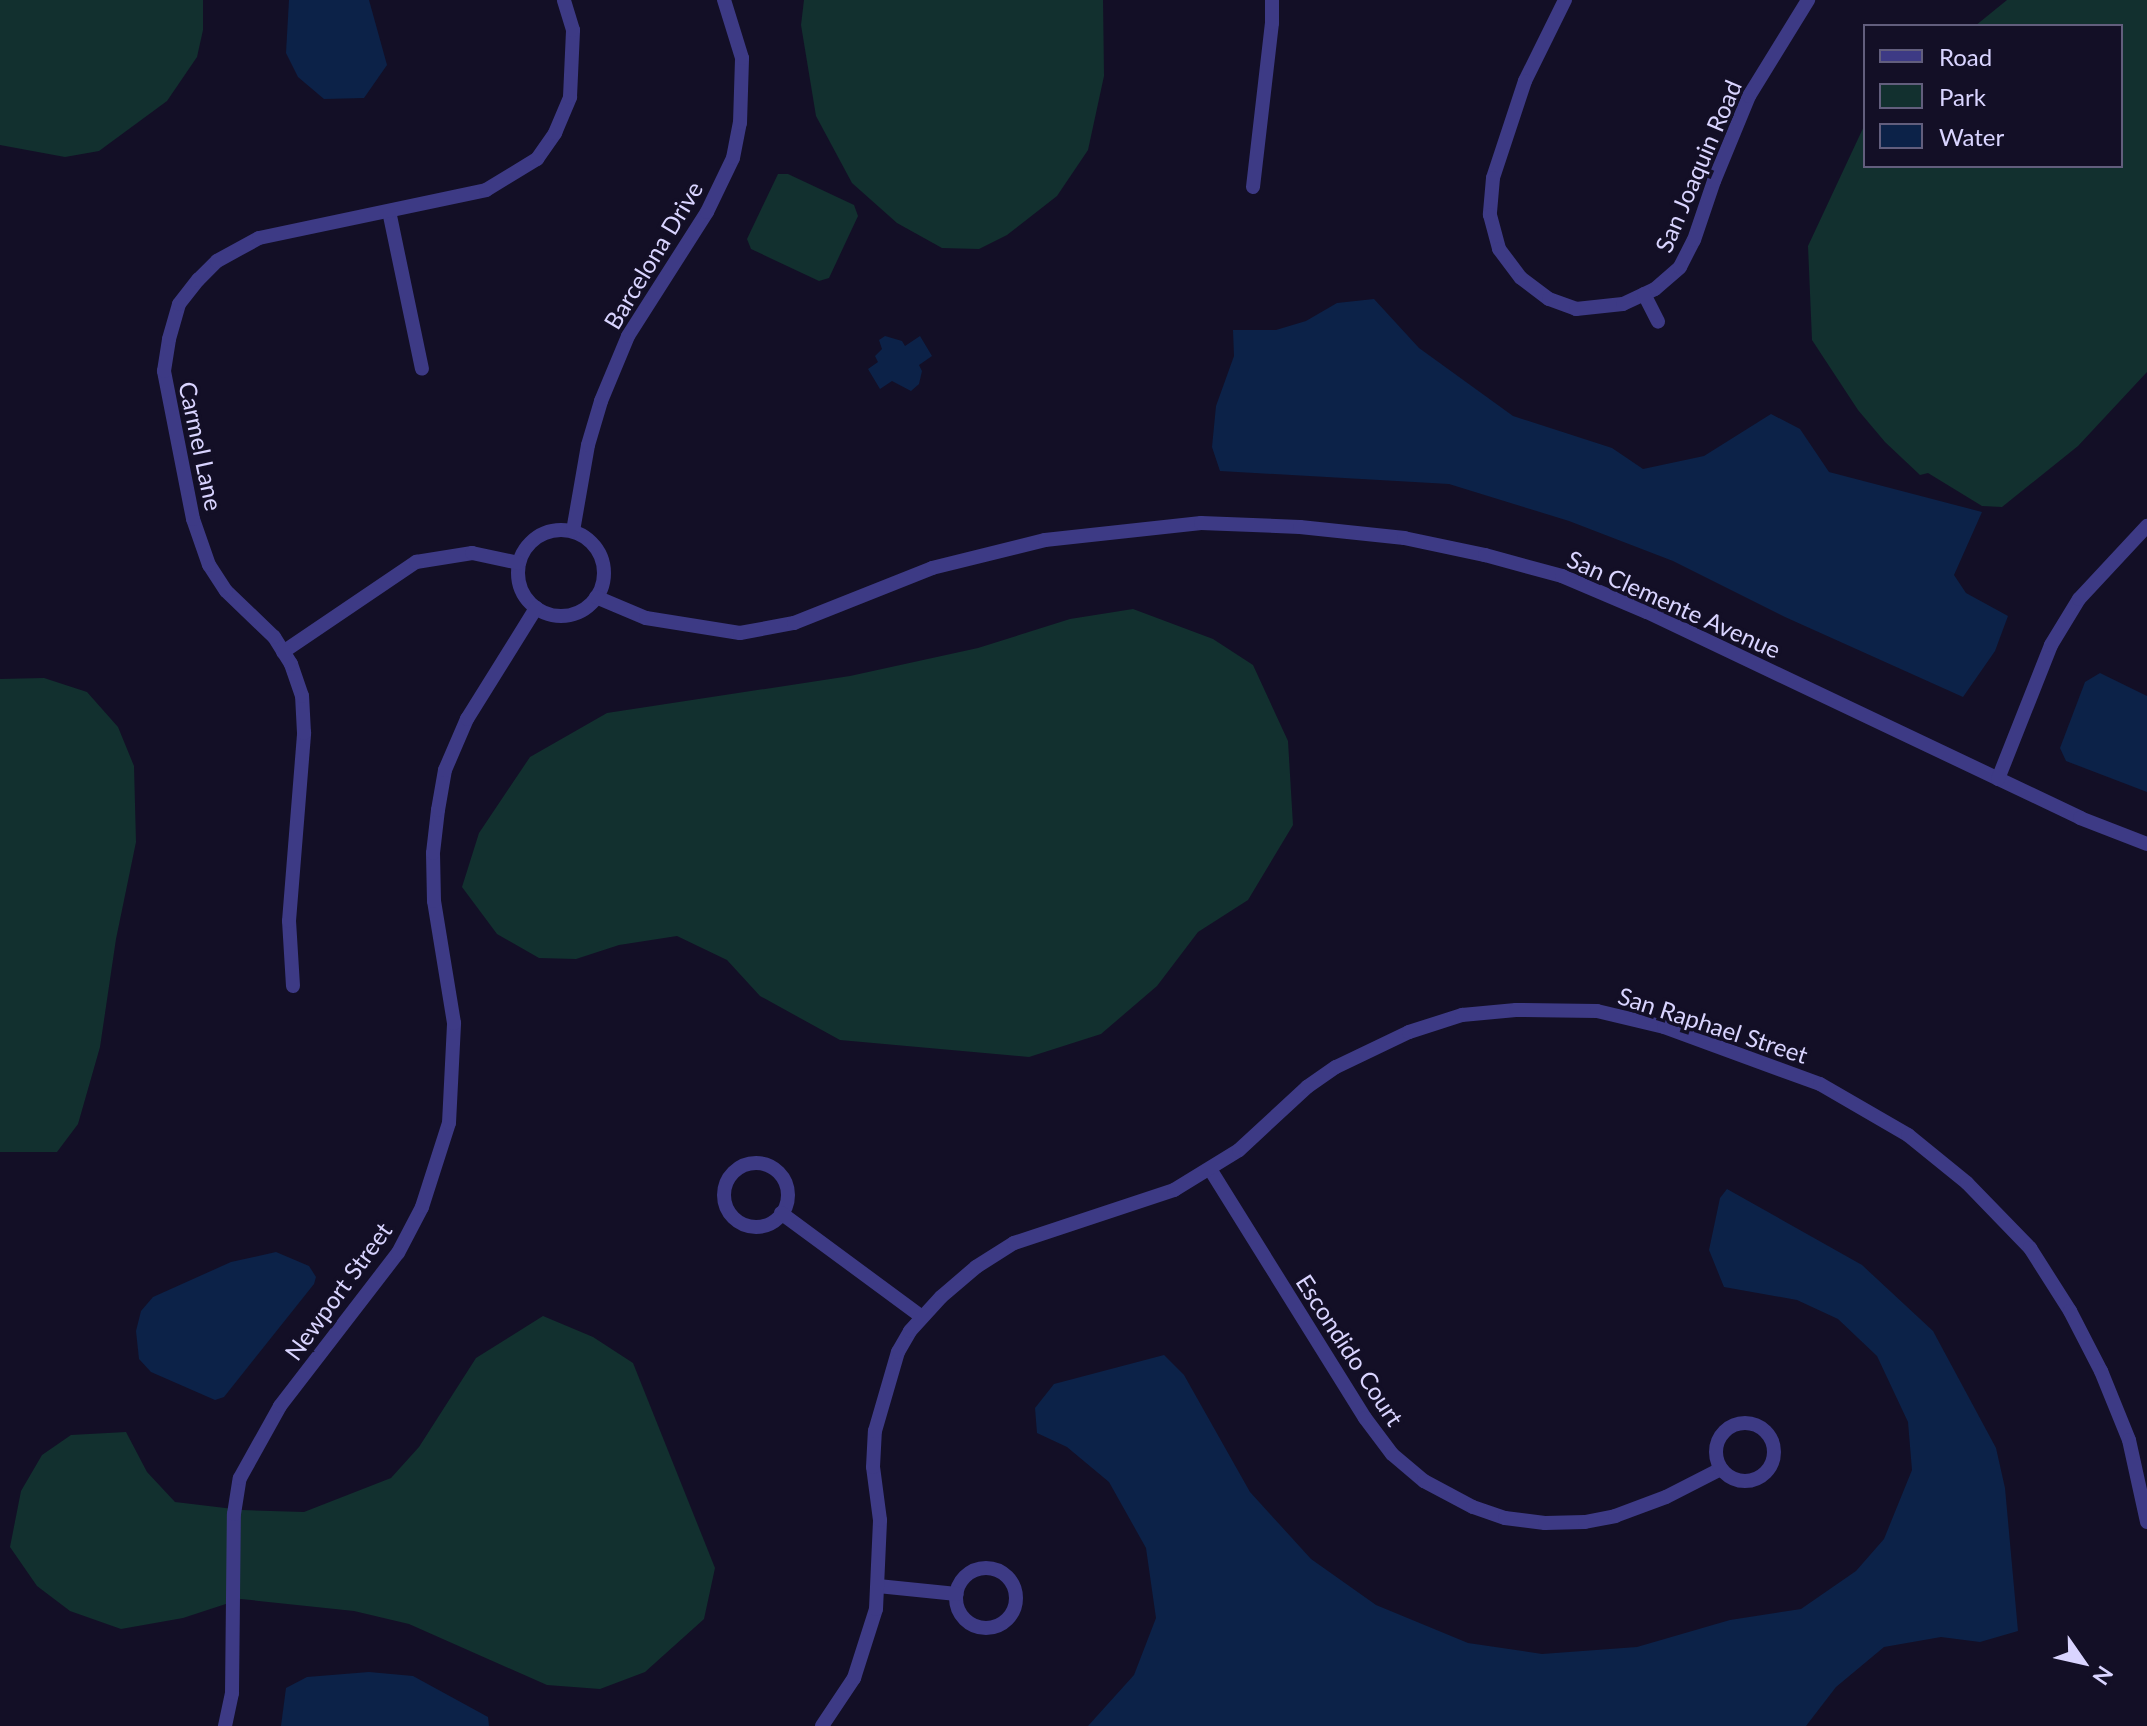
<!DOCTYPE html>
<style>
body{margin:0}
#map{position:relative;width:2147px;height:1726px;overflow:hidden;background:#130f26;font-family:Lato,sans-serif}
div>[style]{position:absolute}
.green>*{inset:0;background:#12302f}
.water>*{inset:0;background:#0c2248}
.minor>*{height:14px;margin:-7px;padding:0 7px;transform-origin:7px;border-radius:7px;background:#3d3a85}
.minor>.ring{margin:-7px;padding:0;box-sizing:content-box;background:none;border:14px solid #3d3a85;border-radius:50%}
span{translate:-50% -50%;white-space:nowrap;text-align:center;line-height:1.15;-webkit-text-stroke:7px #130f26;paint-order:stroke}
.street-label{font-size:24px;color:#d9d4ff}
.legend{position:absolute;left:1863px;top:24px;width:260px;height:144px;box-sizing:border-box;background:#130f26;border:2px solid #625e7d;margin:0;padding:10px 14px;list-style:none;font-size:24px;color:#d9d4ff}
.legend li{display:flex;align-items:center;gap:16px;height:40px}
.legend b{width:40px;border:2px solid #625e7d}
.north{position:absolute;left:2043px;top:1622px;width:80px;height:80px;-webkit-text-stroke:6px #130f26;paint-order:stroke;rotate:124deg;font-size:22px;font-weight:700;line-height:32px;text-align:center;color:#d9d4ff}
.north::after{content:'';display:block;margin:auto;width:28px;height:36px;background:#d9d4ff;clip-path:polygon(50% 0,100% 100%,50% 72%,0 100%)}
</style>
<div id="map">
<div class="green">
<div style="clip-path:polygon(0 0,203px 0,203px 30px,197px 57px,167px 101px,99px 151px,65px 157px,0 145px)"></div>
<div style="clip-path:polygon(804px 0,1103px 0,1104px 76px,1088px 150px,1057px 196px,1007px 235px,979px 249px,942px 248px,897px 223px,852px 183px,816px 116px,801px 25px)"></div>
<div style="clip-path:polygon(2007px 0,2147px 0,2147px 372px,2078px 446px,2002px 507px,1982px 506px,1928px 473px,1920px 475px,1885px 442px,1858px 410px,1812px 340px,1808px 246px,1865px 124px,1865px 166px,2121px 166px,2121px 26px,1975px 26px)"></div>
<div style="clip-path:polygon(778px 174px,788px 174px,854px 205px,858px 216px,829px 278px,819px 281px,751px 249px,747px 239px)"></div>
<div style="clip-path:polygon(1133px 609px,1213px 639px,1253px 665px,1288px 741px,1293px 825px,1248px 900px,1198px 932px,1157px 986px,1101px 1034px,1029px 1057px,840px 1040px,760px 996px,727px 960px,677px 936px,619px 945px,576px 959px,539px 958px,497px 934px,462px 887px,479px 833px,530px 757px,607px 713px,850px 676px,978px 648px,1070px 619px)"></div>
<div style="clip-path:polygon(44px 678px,87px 692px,118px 727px,134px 766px,136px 842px,116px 939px,100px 1047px,78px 1124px,57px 1152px,0 1152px,0 679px)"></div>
<div style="clip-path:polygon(543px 1316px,593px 1337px,633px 1363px,715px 1568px,704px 1619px,645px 1672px,600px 1689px,547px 1685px,409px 1624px,354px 1611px,241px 1599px,183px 1618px,121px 1629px,70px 1611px,37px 1586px,10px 1547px,21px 1491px,42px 1455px,71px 1435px,126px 1432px,147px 1472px,175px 1502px,242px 1510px,304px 1512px,391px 1478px,419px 1447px,476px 1358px)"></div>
</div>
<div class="water">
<div style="clip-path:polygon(289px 0,369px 0,387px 65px,364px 98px,324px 99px,298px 77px,286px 53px)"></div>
<div style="clip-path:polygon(1374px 299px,1419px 348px,1513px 416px,1612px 448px,1643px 469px,1704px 456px,1771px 414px,1800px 429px,1829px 472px,1982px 512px,1954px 575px,1966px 593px,2008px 616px,1995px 651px,1963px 697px,1785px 617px,1673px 561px,1569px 521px,1449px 484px,1220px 471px,1212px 447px,1216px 406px,1234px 356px,1233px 330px,1276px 330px,1306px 321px,1337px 303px)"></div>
<div style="clip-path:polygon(885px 336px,902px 341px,905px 346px,920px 336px,932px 356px,919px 365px,922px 371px,919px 384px,911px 391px,892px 381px,880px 389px,868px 369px,878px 362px,875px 356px,882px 349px,879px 340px)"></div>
<div style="clip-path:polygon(2100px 673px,2147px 696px,2147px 792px,2066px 761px,2060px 748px,2085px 682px)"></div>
<div style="clip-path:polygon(1727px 1189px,1862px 1265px,1933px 1331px,1996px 1448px,2005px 1488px,2018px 1631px,1980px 1642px,1941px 1637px,1884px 1647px,1836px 1687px,1806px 1726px,1088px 1726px,1134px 1675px,1156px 1618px,1146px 1548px,1109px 1482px,1067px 1447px,1037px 1433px,1035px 1408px,1054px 1384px,1164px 1355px,1184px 1375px,1250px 1492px,1311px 1559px,1376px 1605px,1468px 1643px,1542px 1654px,1637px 1647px,1730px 1620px,1801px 1609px,1856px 1571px,1884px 1539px,1912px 1470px,1908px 1422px,1877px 1356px,1838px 1319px,1797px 1300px,1724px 1287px,1709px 1250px,1720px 1198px)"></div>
<div style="clip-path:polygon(276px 1252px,309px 1266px,316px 1277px,314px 1284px,224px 1397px,215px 1400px,151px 1372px,139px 1359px,136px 1331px,141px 1311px,153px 1297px,231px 1262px)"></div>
<div style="clip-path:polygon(369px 1672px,413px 1676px,488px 1717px,489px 1726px,281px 1726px,286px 1688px,307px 1677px)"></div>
</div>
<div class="minor">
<div style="left:1565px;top:0;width:90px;rotate:116.3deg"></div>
<div style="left:1525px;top:81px;width:102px;rotate:108.3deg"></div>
<div style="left:1493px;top:178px;width:37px;rotate:95deg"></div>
<div style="left:1490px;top:215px;width:35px;rotate:75deg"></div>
<div style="left:1499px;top:249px;width:36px;rotate:53deg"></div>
<div style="left:1521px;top:278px;width:35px;rotate:37deg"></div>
<div style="left:1549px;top:299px;width:29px;rotate:20deg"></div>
<div style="left:1576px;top:309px;width:47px;rotate:-6.1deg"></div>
<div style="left:1623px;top:304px;width:35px;rotate:-25deg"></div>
<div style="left:1655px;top:289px;width:33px;rotate:-41deg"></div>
<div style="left:1680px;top:267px;width:30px;rotate:-63deg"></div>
<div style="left:1694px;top:240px;width:62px;rotate:-71.3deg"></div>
<div style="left:1714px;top:181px;width:92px;rotate:-67.6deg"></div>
<div style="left:1749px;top:96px;width:113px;rotate:-58.4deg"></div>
<div style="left:1253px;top:187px;width:165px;rotate:-83.4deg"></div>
<div style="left:1272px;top:23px;width:23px;rotate:-90deg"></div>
<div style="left:389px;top:211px;width:161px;rotate:78.2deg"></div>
<div style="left:1644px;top:294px;width:31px;rotate:63deg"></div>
<div class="ring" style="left:518px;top:530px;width:72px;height:72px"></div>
<div style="left:573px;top:531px;width:87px;rotate:-80.1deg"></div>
<div style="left:588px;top:445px;width:46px;rotate:-73.5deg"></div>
<div style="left:601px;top:401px;width:70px;rotate:-67.4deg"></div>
<div style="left:628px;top:336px;width:147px;rotate:-57.5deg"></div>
<div style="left:707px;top:212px;width:60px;rotate:-64.3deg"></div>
<div style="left:733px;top:158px;width:36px;rotate:-79deg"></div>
<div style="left:740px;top:123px;width:65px;rotate:-88.2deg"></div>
<div style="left:742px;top:58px;width:61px;rotate:-107.2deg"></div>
<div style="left:596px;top:597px;width:54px;rotate:22.8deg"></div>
<div style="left:646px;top:618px;width:95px;rotate:9.1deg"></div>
<div style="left:740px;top:633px;width:55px;rotate:-10.5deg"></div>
<div style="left:794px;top:623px;width:149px;rotate:-21.7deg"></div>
<div style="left:932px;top:568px;width:116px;rotate:-13.9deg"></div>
<div style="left:1045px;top:540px;width:157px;rotate:-6.2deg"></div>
<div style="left:1201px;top:523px;width:99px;rotate:2.3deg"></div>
<div style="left:1300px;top:527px;width:105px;rotate:6deg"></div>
<div style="left:1404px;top:538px;width:83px;rotate:11.9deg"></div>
<div style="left:1485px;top:555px;width:80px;rotate:15.3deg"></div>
<div style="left:1562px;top:576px;width:92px;rotate:23deg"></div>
<div style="left:1647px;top:612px;width:480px;rotate:25.4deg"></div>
<div style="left:2080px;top:818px;width:72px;rotate:21.2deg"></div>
<div style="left:283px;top:652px;width:161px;rotate:-34.1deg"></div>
<div style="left:416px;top:562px;width:57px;rotate:-9.1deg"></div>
<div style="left:472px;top:553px;width:48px;rotate:12deg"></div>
<div style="left:1998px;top:779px;width:144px;rotate:-68.4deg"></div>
<div style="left:2051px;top:645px;width:54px;rotate:-58.7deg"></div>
<div style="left:2079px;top:599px;width:100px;rotate:-47deg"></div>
<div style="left:293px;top:986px;width:65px;rotate:-93.5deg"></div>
<div style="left:289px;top:921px;width:189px;rotate:-85.4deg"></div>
<div style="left:304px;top:733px;width:37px;rotate:-93deg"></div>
<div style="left:302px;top:696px;width:34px;rotate:-109deg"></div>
<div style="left:291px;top:664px;width:32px;rotate:-122deg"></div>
<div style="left:274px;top:637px;width:66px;rotate:-136.2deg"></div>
<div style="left:226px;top:591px;width:31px;rotate:-123deg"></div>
<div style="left:209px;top:565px;width:49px;rotate:-109.2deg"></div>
<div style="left:193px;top:519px;width:151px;rotate:-101.1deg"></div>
<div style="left:164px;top:371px;width:32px;rotate:-81deg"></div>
<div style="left:169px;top:339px;width:36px;rotate:-74deg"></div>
<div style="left:179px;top:304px;width:31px;rotate:-52deg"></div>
<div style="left:198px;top:280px;width:27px;rotate:-45deg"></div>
<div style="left:217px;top:261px;width:48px;rotate:-28.7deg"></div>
<div style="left:259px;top:238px;width:232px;rotate:-11.9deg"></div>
<div style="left:486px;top:190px;width:60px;rotate:-31.3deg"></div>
<div style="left:537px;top:159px;width:32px;rotate:-55deg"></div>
<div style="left:555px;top:133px;width:39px;rotate:-67deg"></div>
<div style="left:570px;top:97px;width:67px;rotate:-87.4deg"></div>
<div style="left:573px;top:30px;width:31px;rotate:-107deg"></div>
<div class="ring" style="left:724px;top:1163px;width:50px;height:50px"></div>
<div style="left:1210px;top:1169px;width:293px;rotate:58.1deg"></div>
<div style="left:1365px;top:1418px;width:45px;rotate:53.1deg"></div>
<div style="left:1392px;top:1454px;width:42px;rotate:40.2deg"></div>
<div style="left:1424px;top:1481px;width:55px;rotate:28deg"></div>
<div style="left:1473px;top:1507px;width:34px;rotate:19deg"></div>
<div style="left:1505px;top:1518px;width:40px;rotate:7.1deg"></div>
<div style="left:1545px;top:1523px;width:40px;rotate:-1.4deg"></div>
<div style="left:1585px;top:1522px;width:31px;rotate:-11deg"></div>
<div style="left:1615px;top:1516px;width:54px;rotate:-20.4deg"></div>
<div style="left:1666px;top:1497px;width:62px;rotate:-27deg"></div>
<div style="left:781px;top:1213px;width:175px;rotate:36.4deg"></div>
<div class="ring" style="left:1716px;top:1423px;width:44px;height:44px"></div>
<div class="ring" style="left:956px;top:1568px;width:46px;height:46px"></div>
<div style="left:878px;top:1586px;width:79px;rotate:5.8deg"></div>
<div style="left:225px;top:1726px;width:34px;rotate:-78deg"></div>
<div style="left:232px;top:1693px;width:179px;rotate:-89.4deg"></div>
<div style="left:234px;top:1514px;width:36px;rotate:-81deg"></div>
<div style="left:240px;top:1478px;width:82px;rotate:-60.9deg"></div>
<div style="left:280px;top:1406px;width:193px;rotate:-52.4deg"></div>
<div style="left:398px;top:1253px;width:52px;rotate:-62.4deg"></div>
<div style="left:422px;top:1207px;width:88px;rotate:-72.2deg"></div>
<div style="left:449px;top:1123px;width:100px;rotate:-87.1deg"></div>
<div style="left:454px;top:1023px;width:124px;rotate:-99.3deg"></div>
<div style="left:434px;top:901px;width:48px;rotate:-91.2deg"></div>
<div style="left:433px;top:853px;width:43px;rotate:-83.4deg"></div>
<div style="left:438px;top:810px;width:41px;rotate:-80.1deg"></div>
<div style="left:445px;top:770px;width:56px;rotate:-66.7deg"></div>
<div style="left:467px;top:719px;width:131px;rotate:-58.1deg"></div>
<div style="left:822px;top:1726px;width:58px;rotate:-56.3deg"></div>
<div style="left:854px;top:1678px;width:72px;rotate:-72.3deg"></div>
<div style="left:876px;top:1609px;width:89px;rotate:-87.4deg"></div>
<div style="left:880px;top:1520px;width:53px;rotate:-97.5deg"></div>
<div style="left:873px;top:1467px;width:36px;rotate:-87deg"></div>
<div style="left:875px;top:1431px;width:82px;rotate:-73.8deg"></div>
<div style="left:898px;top:1352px;width:24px;rotate:-60deg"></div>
<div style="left:910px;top:1331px;width:46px;rotate:-47.6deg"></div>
<div style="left:941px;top:1297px;width:46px;rotate:-40.6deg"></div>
<div style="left:976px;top:1267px;width:45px;rotate:-32.3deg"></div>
<div style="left:1014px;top:1243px;width:169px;rotate:-18.3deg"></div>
<div style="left:1174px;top:1190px;width:76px;rotate:-31.6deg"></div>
<div style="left:1239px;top:1150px;width:93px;rotate:-42.8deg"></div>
<div style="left:1307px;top:1087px;width:35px;rotate:-35deg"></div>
<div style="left:1336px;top:1067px;width:81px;rotate:-25.6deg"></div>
<div style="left:1409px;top:1032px;width:56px;rotate:-17.8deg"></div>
<div style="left:1462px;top:1015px;width:54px;rotate:-5.3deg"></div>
<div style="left:1516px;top:1010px;width:81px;rotate:0.7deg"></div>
<div style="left:1597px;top:1011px;width:69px;rotate:13.4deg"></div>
<div style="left:1664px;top:1027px;width:166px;rotate:20.1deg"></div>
<div style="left:1820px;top:1084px;width:102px;rotate:30.1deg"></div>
<div style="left:1908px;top:1135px;width:76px;rotate:39.1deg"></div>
<div style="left:1967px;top:1183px;width:91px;rotate:45.9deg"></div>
<div style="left:2030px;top:1248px;width:75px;rotate:57.6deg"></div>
<div style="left:2070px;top:1311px;width:68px;rotate:62.7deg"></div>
<div style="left:2101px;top:1371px;width:74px;rotate:67.9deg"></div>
<div style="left:2129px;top:1440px;width:84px;rotate:77.6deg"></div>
</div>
<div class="street-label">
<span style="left:1698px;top:166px;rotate:-67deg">San Joaquin Road</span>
<span style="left:653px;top:255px;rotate:-59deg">Barcelona Drive</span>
<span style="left:201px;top:446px;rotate:78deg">Carmel Lane</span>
<span style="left:1674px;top:604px;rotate:24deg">San Clemente Avenue</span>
<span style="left:1713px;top:1025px;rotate:18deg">San Raphael Street</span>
<span style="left:338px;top:1291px;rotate:-54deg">Newport Street</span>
<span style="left:1350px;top:1350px;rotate:57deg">Escondido Court</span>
</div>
<ul class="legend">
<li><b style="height:10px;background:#3d3a85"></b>Road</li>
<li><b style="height:22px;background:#12302f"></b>Park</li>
<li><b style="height:22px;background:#0c2248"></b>Water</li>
</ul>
<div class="north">N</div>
</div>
